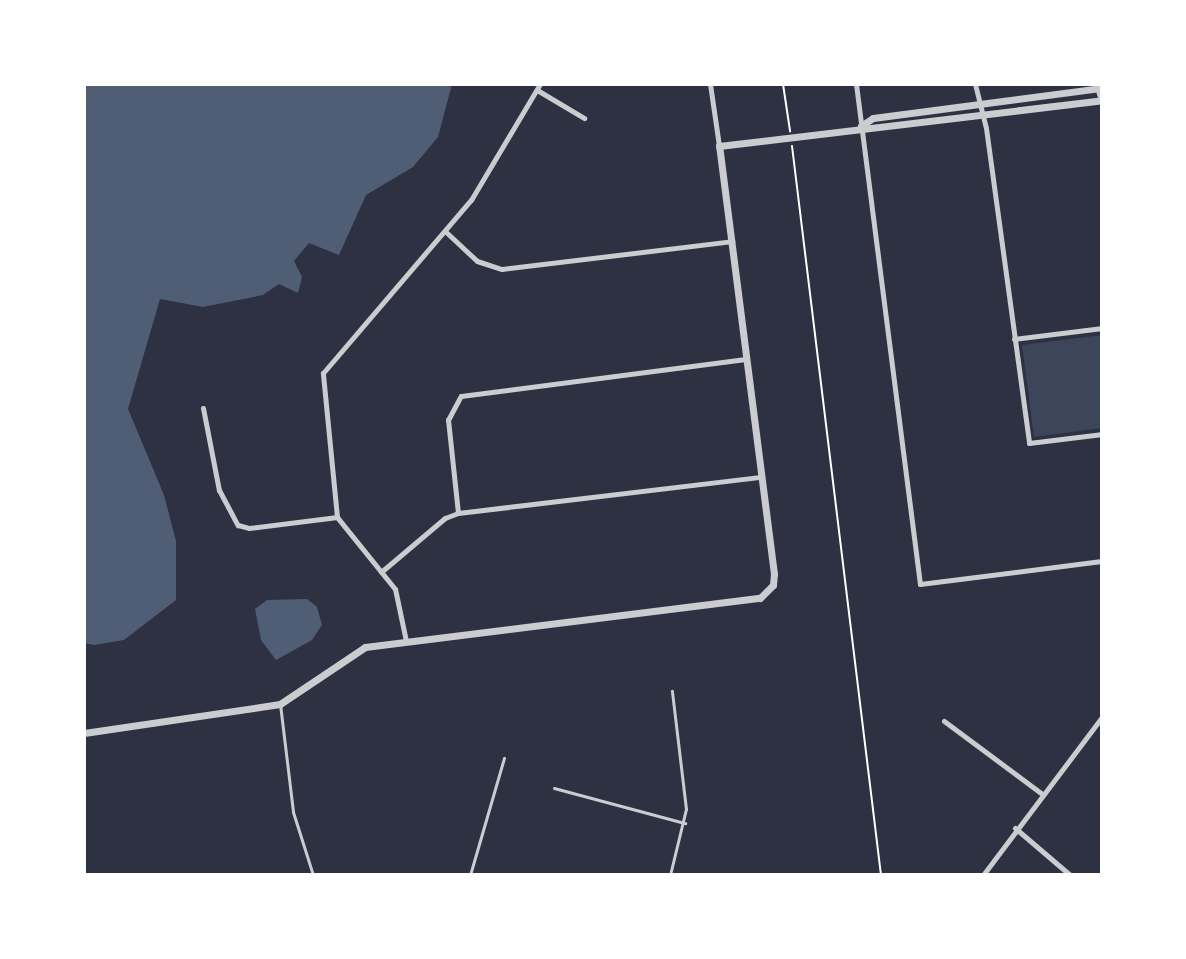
<!DOCTYPE html>
<style>
body{margin:0}
#map{position:relative;width:1186px;height:959px;overflow:hidden;background:#2d3142;font-family:"Fira Sans Condensed",sans-serif}
div>[style]{position:absolute}
.green>*{inset:0;background:#3c4559}
.water>*{inset:0;background:#4f5d75}
.path>*{height:2px;margin:-1px;padding:0 1px;transform-origin:1px;border-radius:1px;background:#fff}
.service>*{height:3px;margin:-1.5px;padding:0 1.5px;transform-origin:1.5px;border-radius:1.5px;background:#caccd0}
.minor>*{height:5px;margin:-2.5px;padding:0 2.5px;transform-origin:2.5px;border-radius:2.5px;background:#caccd0}
.tertiary>*{height:7px;margin:-3.5px;padding:0 3.5px;transform-origin:3.5px;border-radius:3.5px;background:#caccd0}
span{translate:-50% -50%;white-space:nowrap;text-align:center;line-height:1.15;-webkit-text-stroke:7px #fff;paint-order:stroke}
.frame{position:absolute;inset:0;border:86px solid #fff;pointer-events:none}
</style>
<div id="map">
<div class="green">
<div style="clip-path:polygon(1102px 335px,1102px 428px,1034px 437px,1022px 345px)"></div>
</div>
<div class="water">
<div style="clip-path:polygon(84px 84px,452px 84px,438px 137px,413px 167px,366px 195px,339px 255px,309px 243px,294px 261px,302px 277px,298px 293px,279px 284px,263px 295px,203px 307px,160px 299px,128px 409px,164px 495px,176px 541px,176px 600px,124px 640px,94px 645px,84px 643px)"></div>
<div style="clip-path:polygon(307px 599px,317px 607px,322px 625px,312px 640px,276px 660px,261px 640px,255px 609px,267px 600px)"></div>
</div>
<div class="path">
<div style="left:783px;top:84px;width:48px;rotate:81.5deg"></div>
<div style="left:792px;top:146px;width:734px;rotate:83.04deg"></div>
</div>
<div class="service">
<div style="left:280px;top:704px;width:109px;rotate:83.1deg"></div>
<div style="left:293px;top:812px;width:66px;rotate:72.4deg"></div>
<div style="left:554px;top:788px;width:136px;rotate:15deg"></div>
<div style="left:470px;top:875px;width:122px;rotate:-73.8deg"></div>
<div style="left:670px;top:875px;width:68px;rotate:-76.4deg"></div>
<div style="left:686px;top:809px;width:119px;rotate:-96.8deg"></div>
</div>
<div class="minor">
<div style="left:710px;top:84px;width:63px;rotate:81.7deg"></div>
<div style="left:856px;top:84px;width:504px;rotate:82.71deg"></div>
<div style="left:920px;top:584px;width:183px;rotate:-7.2deg"></div>
<div style="left:975px;top:84px;width:45px;rotate:76deg"></div>
<div style="left:986px;top:128px;width:318px;rotate:82.2deg"></div>
<div style="left:1029px;top:443px;width:74px;rotate:-7deg"></div>
<div style="left:1096px;top:84px;width:21px;rotate:73deg"></div>
<div style="left:537px;top:90px;width:55px;rotate:30.8deg"></div>
<div style="left:446px;top:232px;width:42px;rotate:43.1deg"></div>
<div style="left:477px;top:261px;width:26px;rotate:18deg"></div>
<div style="left:502px;top:269px;width:232px;rotate:-6.9deg"></div>
<div style="left:1014px;top:339px;width:89px;rotate:-7.1deg"></div>
<div style="left:203px;top:408px;width:84px;rotate:79deg"></div>
<div style="left:219px;top:490px;width:40px;rotate:62deg"></div>
<div style="left:238px;top:525px;width:11px;rotate:15deg"></div>
<div style="left:249px;top:528px;width:89px;rotate:-7.1deg"></div>
<div style="left:458px;top:513px;width:94px;rotate:-96.1deg"></div>
<div style="left:448px;top:420px;width:27px;rotate:-62deg"></div>
<div style="left:461px;top:396px;width:287px;rotate:-7.4deg"></div>
<div style="left:381px;top:572px;width:84px;rotate:-40.2deg"></div>
<div style="left:445px;top:518px;width:14px;rotate:-21deg"></div>
<div style="left:458px;top:513px;width:305px;rotate:-6.8deg"></div>
<div style="left:406px;top:641px;width:53px;rotate:-101.9deg"></div>
<div style="left:395px;top:589px;width:92px;rotate:-128.9deg"></div>
<div style="left:337px;top:517px;width:145px;rotate:-95.6deg"></div>
<div style="left:323px;top:373px;width:228px;rotate:-49.5deg"></div>
<div style="left:471px;top:200px;width:135px;rotate:-59.3deg"></div>
<div style="left:944px;top:721px;width:121px;rotate:36.6deg"></div>
<div style="left:1015px;top:828px;width:72px;rotate:40.5deg"></div>
<div style="left:983px;top:875px;width:198px;rotate:-53deg"></div>
</div>
<div class="tertiary">
<div style="left:861px;top:126px;width:14px;rotate:-34deg"></div>
<div style="left:873px;top:118px;width:231px;rotate:-7.5deg"></div>
<div style="left:84px;top:733px;width:198px;rotate:-8.4deg"></div>
<div style="left:280px;top:704px;width:102px;rotate:-33.8deg"></div>
<div style="left:365px;top:647px;width:398px;rotate:-7.1deg"></div>
<div style="left:760px;top:598px;width:18px;rotate:-45deg"></div>
<div style="left:773px;top:585px;width:11px;rotate:-85deg"></div>
<div style="left:774px;top:574px;width:432px;rotate:-97.3deg"></div>
<div style="left:719px;top:146px;width:386px;rotate:-6.8deg"></div>
</div>
<div class="frame"></div>
</div>
